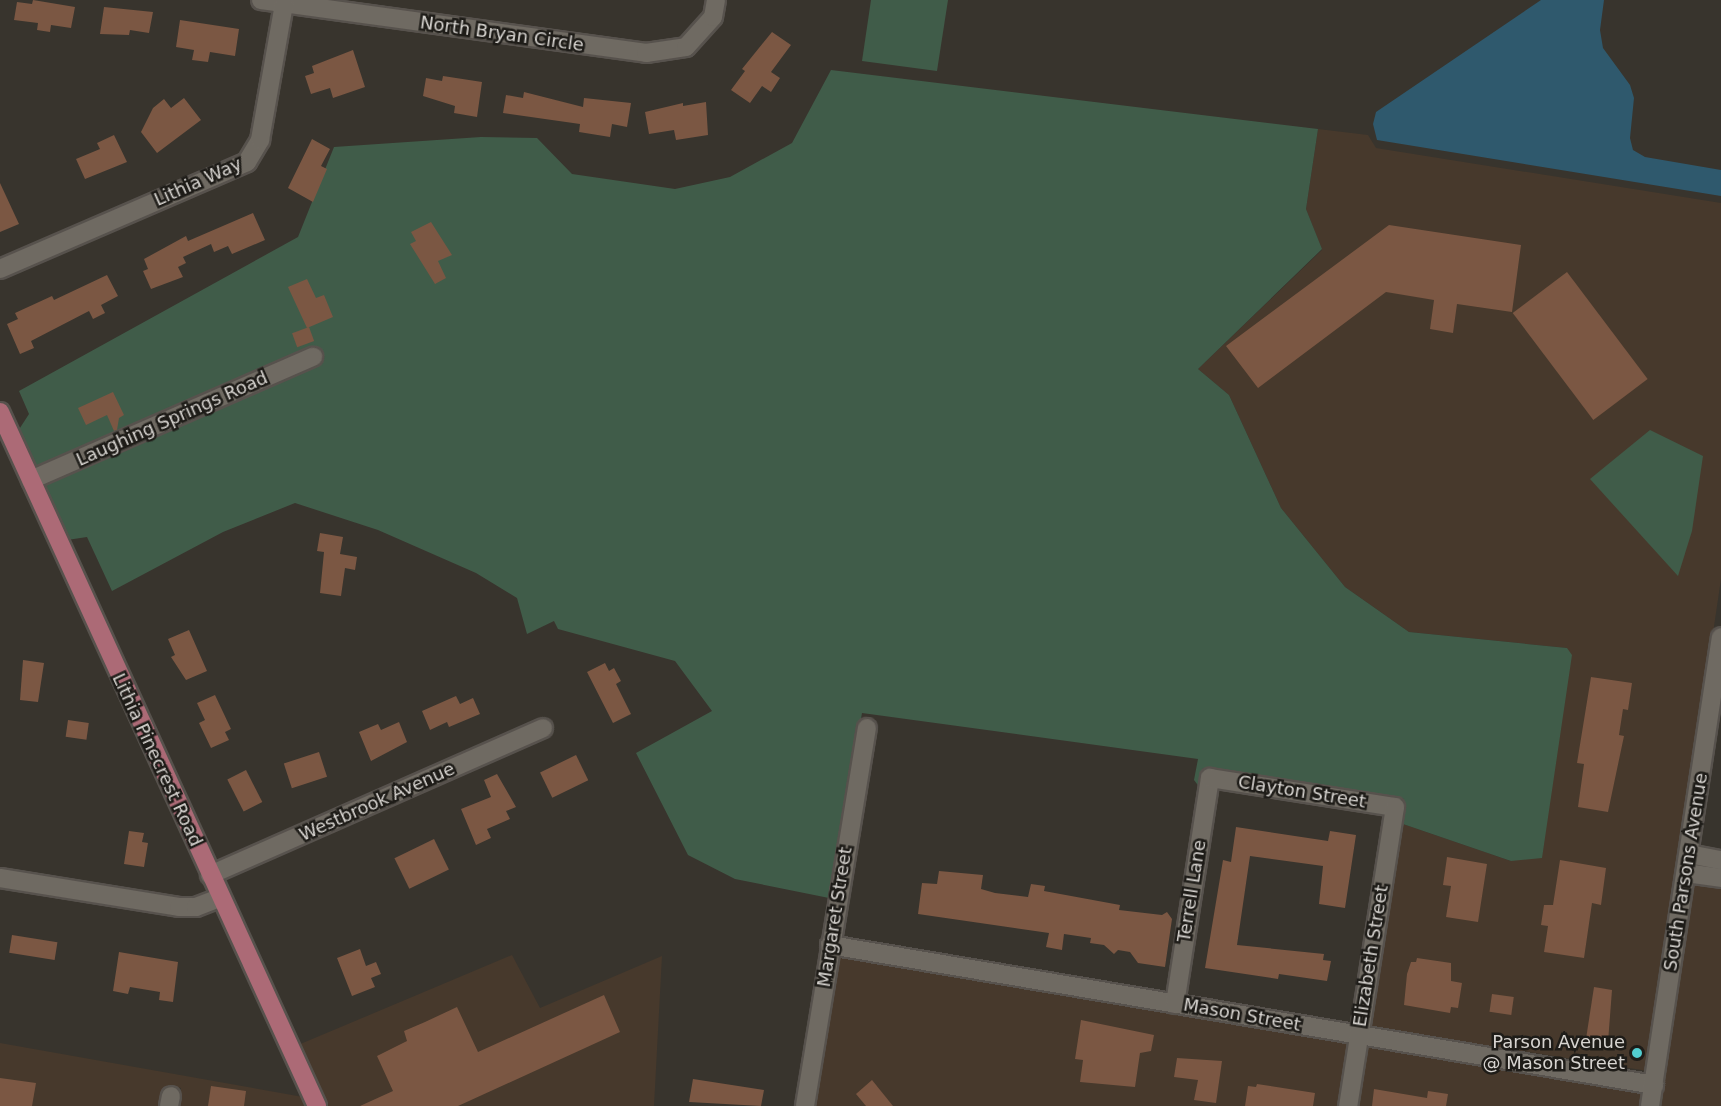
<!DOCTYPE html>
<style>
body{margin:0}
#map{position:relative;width:1721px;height:1106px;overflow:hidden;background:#38342d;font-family:"DejaVu Sans",sans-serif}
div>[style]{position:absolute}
.commercial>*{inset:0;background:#47392c}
.green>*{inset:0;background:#405c49}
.water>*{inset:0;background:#2f596d}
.building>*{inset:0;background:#7b5743;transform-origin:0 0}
.roads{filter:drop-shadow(2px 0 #57524d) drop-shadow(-2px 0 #57524d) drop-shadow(0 2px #57524d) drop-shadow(0 -2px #57524d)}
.minor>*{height:18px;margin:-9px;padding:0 9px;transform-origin:9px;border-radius:9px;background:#6f6a62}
.major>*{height:18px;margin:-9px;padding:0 9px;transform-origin:9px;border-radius:9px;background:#ac6a76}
.dots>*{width:16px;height:16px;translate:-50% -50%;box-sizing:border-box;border:3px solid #1e1c18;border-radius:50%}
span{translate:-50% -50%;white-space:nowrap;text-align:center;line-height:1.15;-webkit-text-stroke:5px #1e1c18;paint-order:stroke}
.street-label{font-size:18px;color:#d7d4d0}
.poi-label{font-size:18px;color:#d7d4d0}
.right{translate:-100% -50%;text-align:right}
</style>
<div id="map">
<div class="commercial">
<div style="clip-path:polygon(1318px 129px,1368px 135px,1376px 148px,1721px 203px,1721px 579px,1648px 1071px,1370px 1027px,1400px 823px,1511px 861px,1567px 648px,1409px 632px,1345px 587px,1281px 508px,1229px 395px,1198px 369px,1322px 250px,1306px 209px)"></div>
<div style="clip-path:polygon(1693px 884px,1721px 888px,1721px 1106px,1659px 1106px)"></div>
<div style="clip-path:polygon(512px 955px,540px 1008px,662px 956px,654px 1106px,327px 1106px,298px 1045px)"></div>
<div style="clip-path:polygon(837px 956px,1349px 1043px,1339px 1106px,813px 1106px)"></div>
<div style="clip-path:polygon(0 1043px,303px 1097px,308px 1106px,178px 1106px,181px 1088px,165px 1086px,161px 1106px,0 1106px)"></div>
<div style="clip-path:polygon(1366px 1046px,1645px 1090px,1642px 1106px,1356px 1106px)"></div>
</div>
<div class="green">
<div style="clip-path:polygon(871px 0,948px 0,937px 71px,862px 61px)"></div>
<div style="clip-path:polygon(831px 70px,1318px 129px,1306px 209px,1322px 249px,1198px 369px,1229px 395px,1281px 508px,1345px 587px,1409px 632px,1567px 648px,1572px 655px,1542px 858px,1511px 861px,1400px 823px,1404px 799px,1203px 768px,1200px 788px,1194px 780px,1198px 759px,862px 713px,829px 898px,735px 879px,688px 855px,636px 753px,712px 711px,675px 661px,558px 629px,554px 621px,527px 634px,517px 598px,476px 573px,378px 530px,295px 503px,223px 532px,112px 591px,87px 537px,67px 540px,18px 431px,29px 414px,19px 391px,298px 237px,334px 147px,481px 137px,537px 138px,572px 174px,675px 189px,730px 177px,792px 143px)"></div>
<div style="clip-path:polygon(1650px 430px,1703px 456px,1692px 531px,1678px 576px,1590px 479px)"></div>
</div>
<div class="water">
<div style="clip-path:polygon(1541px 0,1604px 0,1600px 30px,1603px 48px,1630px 85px,1634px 98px,1630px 138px,1633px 150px,1645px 157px,1721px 170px,1721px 196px,1377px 140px,1373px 124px,1376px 112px)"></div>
</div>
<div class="building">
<div style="clip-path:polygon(33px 0,75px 7px,71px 28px,51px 25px,50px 32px,37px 30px,38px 23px,14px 20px,17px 2px,32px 4px)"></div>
<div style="clip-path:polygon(104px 7px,153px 12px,149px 33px,130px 30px,129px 35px,100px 34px)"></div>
<div style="clip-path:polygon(180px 20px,239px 29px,235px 56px,210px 52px,208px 62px,192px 60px,194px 50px,176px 47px)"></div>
<div style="clip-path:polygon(772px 32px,791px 45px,771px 72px,780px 78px,771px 92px,762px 86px,750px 103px,731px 90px,745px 71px,742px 69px)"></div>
<div style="clip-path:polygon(353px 50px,365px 87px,333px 98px,330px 88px,311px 94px,305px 76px,314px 73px,312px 66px)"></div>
<div style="clip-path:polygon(443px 76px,482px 82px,477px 117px,454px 113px,455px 106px,423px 96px,426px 78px,442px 81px)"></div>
<div style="clip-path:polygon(524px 92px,583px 107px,584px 98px,631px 103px,627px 127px,612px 124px,610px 137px,579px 132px,580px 124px,503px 113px,506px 95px,523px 98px)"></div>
<div style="clip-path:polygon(184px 98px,201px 120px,157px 153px,141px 132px,153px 108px,164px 99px,171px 108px)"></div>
<div style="clip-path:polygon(706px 102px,708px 135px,676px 140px,674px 130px,649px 134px,645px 112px,683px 103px,683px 106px)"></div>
<div style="clip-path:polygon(114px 135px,127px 162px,85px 179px,76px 159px,100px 149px,97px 143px)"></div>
<div style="clip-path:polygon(312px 139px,330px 149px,321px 166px,327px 169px,313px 202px,288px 188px)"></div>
<div style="clip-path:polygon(0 183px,19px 224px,0 232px)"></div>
<div style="clip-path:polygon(253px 213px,265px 240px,232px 254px,228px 246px,214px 252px,211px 244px,183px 257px,186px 263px,178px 267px,183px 277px,151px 289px,143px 271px,148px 269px,144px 259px,186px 236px,188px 241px)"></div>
<div style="clip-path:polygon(431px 222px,452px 255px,438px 261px,446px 278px,435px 284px,410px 244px,416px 241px,411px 232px)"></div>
<div style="clip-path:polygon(1389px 225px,1521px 245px,1512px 312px,1457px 304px,1453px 333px,1430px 329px,1434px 300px,1386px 292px,1258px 388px,1226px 346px)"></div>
<div style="left:1567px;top:272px;width:134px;height:68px;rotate:53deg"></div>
<div style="clip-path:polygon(107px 275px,118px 296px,101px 305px,105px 313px,93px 319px,89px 311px,31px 341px,34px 348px,20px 354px,7px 324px,18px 319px,15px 313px,52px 296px,54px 300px)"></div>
<div style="clip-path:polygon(307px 279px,316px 298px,324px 295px,333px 317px,307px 328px,288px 287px)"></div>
<div style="left:309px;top:327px;width:15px;height:18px;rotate:70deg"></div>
<div style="clip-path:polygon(113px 392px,124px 415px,119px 418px,117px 430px,114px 431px,107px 415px,86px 425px,78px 408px)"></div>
<div style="clip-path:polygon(320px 533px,343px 537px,340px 554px,357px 557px,355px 570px,345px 568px,341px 596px,320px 593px,324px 552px,317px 551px)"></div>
<div style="clip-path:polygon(189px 630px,207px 671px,186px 680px,171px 657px,175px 655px,168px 639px)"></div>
<div style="clip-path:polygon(23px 660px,44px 663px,38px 702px,20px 700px)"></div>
<div style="clip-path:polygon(605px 663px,609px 671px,614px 668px,621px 681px,616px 684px,631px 714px,613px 723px,587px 672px)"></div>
<div style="clip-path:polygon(1591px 677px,1632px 683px,1628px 710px,1623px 709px,1619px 735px,1624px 736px,1608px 812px,1578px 807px,1584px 764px,1577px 763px)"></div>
<div style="clip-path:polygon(215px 695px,231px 729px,225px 732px,229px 740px,211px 748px,199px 723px,205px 720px,197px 703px)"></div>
<div style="clip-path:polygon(456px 696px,460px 704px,473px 698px,480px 714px,449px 727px,447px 722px,430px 730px,422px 711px)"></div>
<div style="left:68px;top:720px;width:21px;height:17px;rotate:8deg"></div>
<div style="clip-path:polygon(399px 722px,407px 742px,371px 761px,359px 732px,378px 724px,381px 730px)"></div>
<div style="left:319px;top:752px;width:26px;height:37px;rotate:72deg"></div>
<div style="left:576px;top:755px;width:28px;height:40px;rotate:64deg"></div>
<div style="left:246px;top:770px;width:36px;height:21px;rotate:63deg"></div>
<div style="clip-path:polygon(497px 774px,516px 807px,506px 811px,510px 819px,487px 829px,491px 838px,476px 845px,461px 809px,491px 797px,484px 780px)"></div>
<div style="clip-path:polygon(1236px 827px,1328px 841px,1330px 831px,1356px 835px,1345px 908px,1319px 904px,1323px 866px,1250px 856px,1237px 945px,1324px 954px,1323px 960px,1331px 961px,1327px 981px,1279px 974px,1278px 979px,1205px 968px,1223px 860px,1231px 862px)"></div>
<div style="clip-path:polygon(129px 831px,144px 833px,142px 842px,148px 843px,144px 867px,124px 864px)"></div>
<div style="left:434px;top:839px;width:34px;height:44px;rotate:64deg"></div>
<div style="clip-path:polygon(1447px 857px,1487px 864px,1478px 922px,1446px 917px,1451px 886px,1443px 885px)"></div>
<div style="clip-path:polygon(1560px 860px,1606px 868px,1601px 905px,1592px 903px,1584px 958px,1544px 952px,1548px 926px,1541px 925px,1544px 905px,1553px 905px)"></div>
<div style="clip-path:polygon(939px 871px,983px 875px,981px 889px,995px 893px,1028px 897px,1031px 884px,1045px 886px,1044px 891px,1120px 905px,1119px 910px,1162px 915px,1167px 912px,1172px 919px,1165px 967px,1138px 963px,1130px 952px,1118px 950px,1114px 954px,1104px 945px,1090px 943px,1091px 938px,1064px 934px,1062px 950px,1046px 947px,1049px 933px,918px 914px,922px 883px,937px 884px)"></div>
<div style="left:12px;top:935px;width:46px;height:18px;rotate:9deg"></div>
<div style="clip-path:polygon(360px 949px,366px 966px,376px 962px,381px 974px,371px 978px,375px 987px,352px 996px,337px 958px)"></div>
<div style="clip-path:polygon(119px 952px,178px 962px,173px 1002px,159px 1000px,160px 992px,130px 987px,128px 994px,113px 991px)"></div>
<div style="clip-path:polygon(1417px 958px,1451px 963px,1451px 981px,1462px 983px,1458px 1008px,1451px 1007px,1450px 1013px,1404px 1005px,1407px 974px,1411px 962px,1416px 962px)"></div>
<div style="clip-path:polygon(1594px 987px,1612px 990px,1608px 1042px,1586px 1039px)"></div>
<div style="left:1492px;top:994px;width:22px;height:18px;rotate:8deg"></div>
<div style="clip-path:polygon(604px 995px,620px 1032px,458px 1106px,360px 1106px,393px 1091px,377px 1056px,407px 1041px,404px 1031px,425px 1022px,457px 1007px,478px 1052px)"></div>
<div style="clip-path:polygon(1081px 1020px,1154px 1035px,1151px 1051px,1140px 1053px,1135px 1087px,1080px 1082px,1083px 1060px,1075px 1059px)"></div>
<div style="clip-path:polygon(1177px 1058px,1222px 1061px,1216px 1103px,1194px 1100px,1198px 1080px,1174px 1077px)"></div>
<div style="clip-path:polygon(0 1078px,36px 1083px,32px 1106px,0 1106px)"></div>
<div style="clip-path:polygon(693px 1079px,764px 1090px,761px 1106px,689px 1102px)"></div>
<div style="clip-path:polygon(872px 1080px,893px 1106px,866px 1106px,856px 1094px)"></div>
<div style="clip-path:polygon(1257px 1084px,1315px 1093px,1313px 1106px,1245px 1106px,1248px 1086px,1256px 1087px)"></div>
<div style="clip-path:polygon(211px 1086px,246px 1091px,244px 1106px,208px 1106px)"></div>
<div style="clip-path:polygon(1374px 1089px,1427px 1098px,1428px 1091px,1448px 1094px,1446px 1106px,1372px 1106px)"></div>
</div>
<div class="roads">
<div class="minor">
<div style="left:261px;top:0;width:389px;rotate:7.8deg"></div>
<div style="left:646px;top:53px;width:40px;rotate:-8.5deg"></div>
<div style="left:686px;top:47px;width:40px;rotate:-48deg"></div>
<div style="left:713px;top:17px;width:17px;rotate:-80deg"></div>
<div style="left:0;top:269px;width:269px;rotate:-23.4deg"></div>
<div style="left:247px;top:162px;width:26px;rotate:-59deg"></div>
<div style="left:260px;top:140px;width:138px;rotate:-80deg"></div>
<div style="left:31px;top:480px;width:308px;rotate:-23.6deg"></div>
<div style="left:1689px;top:854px;width:33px;rotate:11deg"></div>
<div style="left:1686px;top:873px;width:35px;rotate:8deg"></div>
<div style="left:210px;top:875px;width:364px;rotate:-23.8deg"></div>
<div style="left:0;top:878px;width:181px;rotate:9.2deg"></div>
<div style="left:179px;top:907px;width:17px"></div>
<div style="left:196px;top:907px;width:26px;rotate:-21deg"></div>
<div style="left:830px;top:945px;width:836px;rotate:9.64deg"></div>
<div style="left:1175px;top:1004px;width:229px;rotate:-81.2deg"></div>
<div style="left:1210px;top:778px;width:187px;rotate:8.9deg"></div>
<div style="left:1395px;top:807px;width:303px;rotate:98.9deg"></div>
<div style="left:169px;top:1106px;width:10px;rotate:-79deg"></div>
<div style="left:805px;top:1106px;width:383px;rotate:-80.7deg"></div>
<div style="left:1650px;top:1106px;width:474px;rotate:-81.4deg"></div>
</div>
<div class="major">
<div style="left:0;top:412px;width:763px;rotate:65.45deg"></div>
</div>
</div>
<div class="dots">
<div style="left:1637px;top:1053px;background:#52cdcf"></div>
</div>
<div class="street-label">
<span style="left:502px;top:34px;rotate:8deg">North Bryan Circle</span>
<span style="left:198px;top:182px;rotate:-24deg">Lithia Way</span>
<span style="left:172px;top:419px;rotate:-24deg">Laughing Springs Road</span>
<span style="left:157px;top:760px;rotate:65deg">Lithia Pinecrest Road</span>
<span style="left:1302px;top:792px;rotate:9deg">Clayton Street</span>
<span style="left:377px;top:802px;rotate:-24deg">Westbrook Avenue</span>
<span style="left:1686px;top:872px;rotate:-81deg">South Parsons Avenue</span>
<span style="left:1192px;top:891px;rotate:-81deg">Terrell Lane</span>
<span style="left:835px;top:917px;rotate:-81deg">Margaret Street</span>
<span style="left:1371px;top:956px;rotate:-81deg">Elizabeth Street</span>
<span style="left:1242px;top:1015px;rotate:10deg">Mason Street</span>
</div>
<div class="poi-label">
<span class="right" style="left:1625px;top:1053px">Parson Avenue<br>@ Mason Street</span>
</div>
</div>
